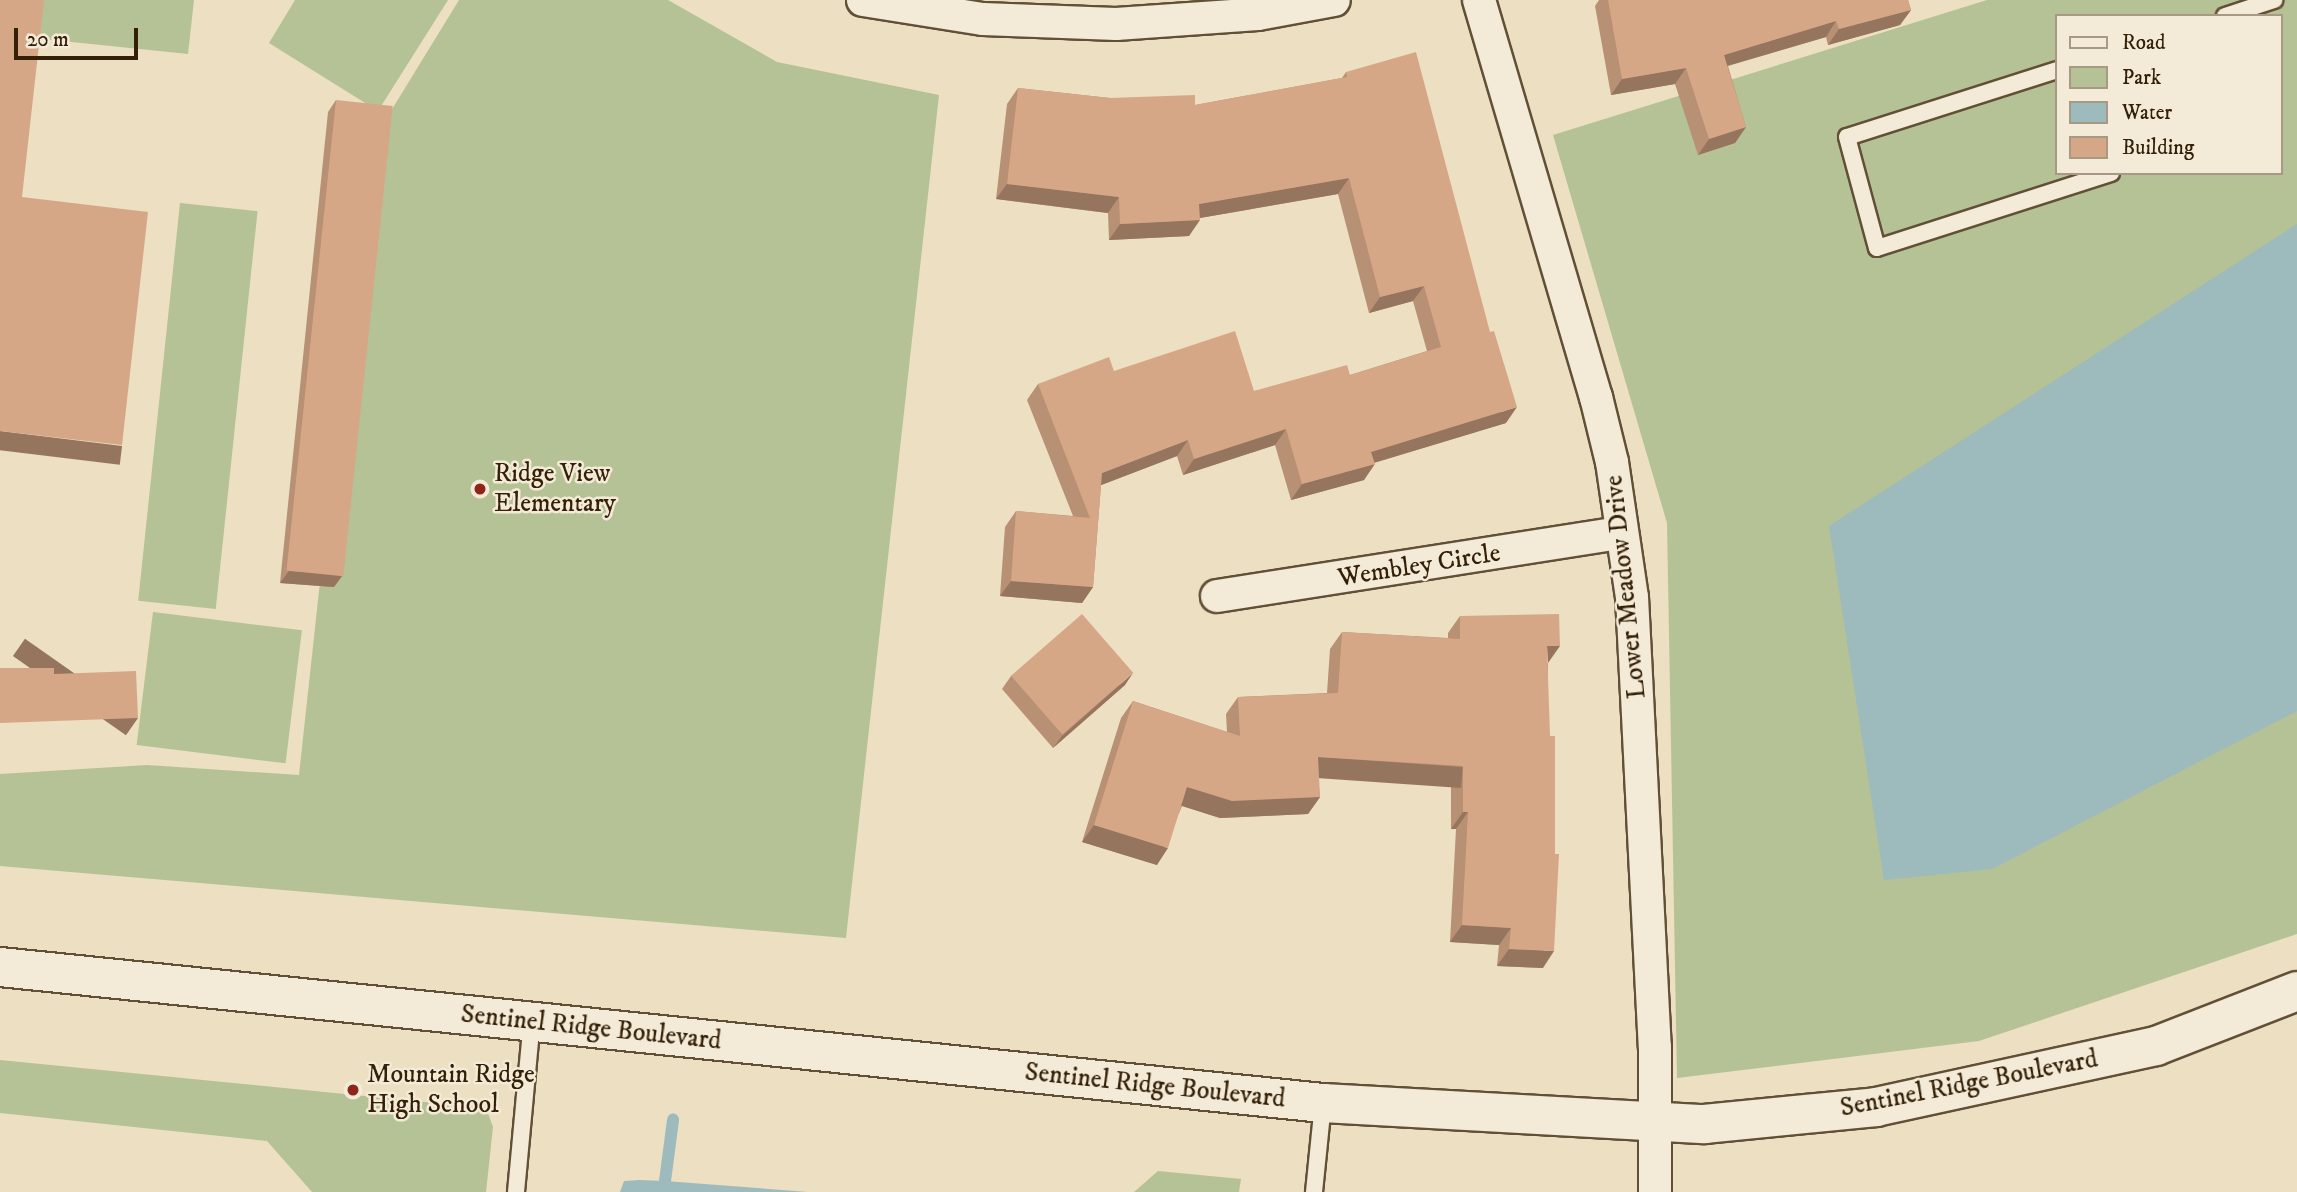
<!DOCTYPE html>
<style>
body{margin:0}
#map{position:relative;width:2297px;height:1192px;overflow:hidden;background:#ecdfc2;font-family:"IM FELL DW Pica",serif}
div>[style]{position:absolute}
.green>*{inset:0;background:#b5c295;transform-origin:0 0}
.water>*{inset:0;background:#9dbabd}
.stream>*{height:12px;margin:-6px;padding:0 6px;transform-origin:6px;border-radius:6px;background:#9dbabd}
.roads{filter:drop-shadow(2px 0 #625036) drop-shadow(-2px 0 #625036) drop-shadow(0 2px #625036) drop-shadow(0 -2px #625036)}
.lane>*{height:16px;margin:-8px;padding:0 8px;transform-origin:8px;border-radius:8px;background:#f3ead7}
.street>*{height:32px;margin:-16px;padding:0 16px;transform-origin:16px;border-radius:16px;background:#f3ead7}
.secondary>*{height:38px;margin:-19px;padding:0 19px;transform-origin:19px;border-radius:19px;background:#f3ead7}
.wall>*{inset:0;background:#b89073}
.shaded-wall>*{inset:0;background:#96755e;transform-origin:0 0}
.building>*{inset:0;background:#d6a786;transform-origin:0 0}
.dots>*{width:19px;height:19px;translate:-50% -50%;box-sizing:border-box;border:4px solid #f3ead7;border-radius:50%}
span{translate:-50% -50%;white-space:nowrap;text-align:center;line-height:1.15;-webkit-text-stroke:5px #f3ead7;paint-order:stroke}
.poi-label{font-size:26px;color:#342007}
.left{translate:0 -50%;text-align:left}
.street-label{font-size:26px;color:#342007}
.legend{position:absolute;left:2055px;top:14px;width:228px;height:161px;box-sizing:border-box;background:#f3ead7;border:2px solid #a79984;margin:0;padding:9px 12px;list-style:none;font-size:21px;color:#342007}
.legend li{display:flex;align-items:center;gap:14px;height:35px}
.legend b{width:35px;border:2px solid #a79984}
.scale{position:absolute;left:14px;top:28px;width:124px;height:32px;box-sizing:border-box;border:4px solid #342007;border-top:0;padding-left:9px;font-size:21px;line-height:24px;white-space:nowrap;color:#342007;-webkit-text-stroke:5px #f3ead7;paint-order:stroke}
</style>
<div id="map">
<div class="green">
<div style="clip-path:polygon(37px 0,194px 0,188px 54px,33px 38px)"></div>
<div style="clip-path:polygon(295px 0,448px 0,378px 111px,269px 43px)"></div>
<div style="clip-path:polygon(459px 0,668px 0,777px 62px,939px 95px,846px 938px,0 866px,0 774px,147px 765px,299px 775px,367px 150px)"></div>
<div style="clip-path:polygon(evenodd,1987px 0,2297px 0,2297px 934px,1979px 1041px,1677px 1078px,1667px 523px,1553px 135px,1987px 0,2057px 16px,2281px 16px,2281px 173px,2057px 173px,2057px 16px)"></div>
<div style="left:180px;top:203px;width:78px;height:400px;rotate:6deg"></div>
<div style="left:153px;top:612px;width:150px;height:134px;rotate:7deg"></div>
<div style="clip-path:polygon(0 1060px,486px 1108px,493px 1127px,486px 1192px,312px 1192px,267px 1141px,0 1113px)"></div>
<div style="clip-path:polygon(1158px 1171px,1241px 1179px,1239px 1192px,1134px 1192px)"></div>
</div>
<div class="water">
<div style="clip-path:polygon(2297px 224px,2297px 711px,1992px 869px,1884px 880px,1829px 526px)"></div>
<div style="clip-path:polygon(640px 1180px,665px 1181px,808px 1192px,620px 1192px,624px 1181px)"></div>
</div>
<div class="stream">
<div style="left:665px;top:1181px;width:62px;rotate:-82.5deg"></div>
</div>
<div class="roads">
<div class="lane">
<div style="left:2225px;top:16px;width:52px;rotate:-18.1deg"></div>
<div style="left:2057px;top:70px;width:220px;rotate:162.3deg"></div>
<div style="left:1847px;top:137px;width:115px;rotate:74.9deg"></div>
<div style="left:1877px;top:248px;width:246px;rotate:-17.8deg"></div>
<div style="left:516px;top:1192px;width:172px;rotate:-84.7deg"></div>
<div style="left:1314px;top:1192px;width:89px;rotate:-84.2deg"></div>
</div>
<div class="street">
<div style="left:863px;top:0;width:121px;rotate:9deg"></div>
<div style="left:983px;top:19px;width:133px;rotate:2.2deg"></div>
<div style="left:1116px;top:24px;width:142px;rotate:-4deg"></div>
<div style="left:1258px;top:14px;width:77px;rotate:-10.4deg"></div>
<div style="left:1479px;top:0;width:414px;rotate:73.6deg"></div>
<div style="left:1596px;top:397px;width:67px;rotate:76.2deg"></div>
<div style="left:1612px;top:462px;width:136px;rotate:81.6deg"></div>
<div style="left:1632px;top:597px;width:451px;rotate:87.1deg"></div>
<div style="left:1655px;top:1047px;width:145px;rotate:90deg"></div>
<div style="left:1217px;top:596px;width:409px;rotate:-8.9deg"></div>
</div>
<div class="secondary">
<div style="left:0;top:967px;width:1330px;rotate:5.87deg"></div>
<div style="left:1323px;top:1103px;width:382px;rotate:3.2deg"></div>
<div style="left:1704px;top:1124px;width:173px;rotate:-5.6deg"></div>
<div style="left:1876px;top:1107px;width:287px;rotate:-12.3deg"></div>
<div style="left:2156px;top:1046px;width:151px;rotate:-21.3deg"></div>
</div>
</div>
<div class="wall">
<div style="clip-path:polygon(1599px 0,1908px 0,1911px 10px,1900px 25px,1828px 45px,1826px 37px,1728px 66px,1746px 127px,1735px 143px,1698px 155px,1675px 84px,1611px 95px,1595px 6px)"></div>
<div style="clip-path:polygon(1346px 72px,1506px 423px,1374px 463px,1364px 480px,1291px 500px,1275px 445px,1183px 475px,1177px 456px,1101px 485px,1093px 587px,1082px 603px,1000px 596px,1005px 527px,1016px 511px,1073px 516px,1027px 400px,1038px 384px,1114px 371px,1254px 391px,1350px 375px,1427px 351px,1413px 301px,1369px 313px,1338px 194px,1200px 218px,1189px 236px,1109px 240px,1108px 213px,996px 199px,1007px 104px,1018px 88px,1110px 98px,1195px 105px,1342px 78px)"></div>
<div style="clip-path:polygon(336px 100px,334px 587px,280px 583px,328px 112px)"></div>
<div style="clip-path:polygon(1460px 616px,1548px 663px,1543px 968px,1497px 966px,1499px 945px,1450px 942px,1456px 829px,1451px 829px,1451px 783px,1318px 775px,1320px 797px,1308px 814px,1220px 818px,1182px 806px,1157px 865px,1082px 842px,1121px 718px,1133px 701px,1227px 732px,1226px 714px,1238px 697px,1327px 693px,1330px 649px,1342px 632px,1448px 638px,1448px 633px)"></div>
<div style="clip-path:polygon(1011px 676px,1125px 685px,1053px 748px,1002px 689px)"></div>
</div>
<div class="shaded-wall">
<div style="clip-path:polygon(1911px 10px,1900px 25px,1828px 45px,1839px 29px)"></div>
<div style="clip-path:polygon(1836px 21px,1826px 37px,1713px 70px,1724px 55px)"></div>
<div style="clip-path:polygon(1686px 68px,1675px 84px,1611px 95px,1622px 79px)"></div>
<div style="clip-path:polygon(1746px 127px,1735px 143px,1698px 155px,1709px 139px)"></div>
<div style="clip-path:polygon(1349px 178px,1338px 194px,1188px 220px,1199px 204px)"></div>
<div style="clip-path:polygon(1007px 184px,1119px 197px,1108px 213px,996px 199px)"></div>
<div style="clip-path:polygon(1200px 220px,1189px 236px,1109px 240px,1120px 224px)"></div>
<div style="clip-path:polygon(1424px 286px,1413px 301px,1369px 313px,1380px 297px)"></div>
<div style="clip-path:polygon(1517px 407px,1506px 423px,1360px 467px,1371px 452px)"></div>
<div style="clip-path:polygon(1286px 429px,1275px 445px,1183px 475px,1194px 459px)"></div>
<div style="left:0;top:431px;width:123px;height:19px;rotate:7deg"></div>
<div style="clip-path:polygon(1188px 440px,1177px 456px,1091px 489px,1102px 473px)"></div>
<div style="clip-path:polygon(1375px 464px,1364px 480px,1291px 500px,1302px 484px)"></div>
<div style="clip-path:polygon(289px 571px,343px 575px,334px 587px,280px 583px)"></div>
<div style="clip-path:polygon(1011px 581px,1093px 587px,1082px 603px,1000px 596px)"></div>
<div style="clip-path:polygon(1547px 646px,1560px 646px,1548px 663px)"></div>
<div style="clip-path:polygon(1133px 673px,1125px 685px,1053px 748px,1062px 736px)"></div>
<div style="left:138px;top:718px;width:21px;height:138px;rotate:125deg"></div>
<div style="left:1318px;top:757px;width:145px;height:21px;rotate:4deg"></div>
<div style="clip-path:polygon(1187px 787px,1320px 797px,1308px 814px,1220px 818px,1176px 804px)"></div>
<div style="clip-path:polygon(1463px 812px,1468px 812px,1456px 829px,1451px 829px)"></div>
<div style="clip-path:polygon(1094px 825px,1168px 848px,1157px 865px,1082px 842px)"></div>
<div style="clip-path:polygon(1462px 925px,1511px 928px,1499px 945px,1450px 942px)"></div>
<div style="clip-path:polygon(1509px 949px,1554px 951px,1543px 968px,1497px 966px)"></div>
</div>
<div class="building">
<div style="clip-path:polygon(0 0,44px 0,22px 197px,148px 212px,122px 445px,0 431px)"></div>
<div style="clip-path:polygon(1608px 0,1908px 0,1911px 10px,1839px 29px,1836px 21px,1724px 55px,1746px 127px,1709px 139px,1686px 68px,1622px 79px)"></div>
<div style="clip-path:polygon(1416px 52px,1490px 332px,1494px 331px,1517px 407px,1371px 452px,1375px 464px,1302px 484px,1286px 429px,1194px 459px,1188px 440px,1102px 473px,1093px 587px,1011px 581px,1016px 511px,1090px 518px,1038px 384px,1109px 357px,1114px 371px,1235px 331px,1254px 391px,1347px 365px,1350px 375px,1441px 347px,1424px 286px,1380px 297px,1349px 178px,1199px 204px,1200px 220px,1120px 224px,1119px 197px,1007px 184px,1018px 88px,1110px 98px,1195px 95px,1195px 105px,1347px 77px,1346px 72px)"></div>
<div style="left:336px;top:100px;width:57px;height:473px;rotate:6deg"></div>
<div style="left:1082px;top:614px;width:78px;height:94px;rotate:49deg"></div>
<div style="clip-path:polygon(1559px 614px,1560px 646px,1547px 646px,1550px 736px,1555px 736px,1555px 854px,1559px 854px,1554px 951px,1509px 949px,1511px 928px,1462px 925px,1468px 812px,1463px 812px,1463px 766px,1318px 757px,1320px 797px,1232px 801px,1187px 787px,1168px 848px,1094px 825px,1133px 701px,1240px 736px,1238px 697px,1338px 693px,1342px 632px,1460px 639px,1460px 616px)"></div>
<div style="clip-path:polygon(0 668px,54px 668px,54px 674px,136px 671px,138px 718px,0 723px)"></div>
</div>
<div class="dots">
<div style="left:480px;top:489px;background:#8f2418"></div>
<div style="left:353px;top:1090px;background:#8f2418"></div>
</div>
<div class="poi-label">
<span class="left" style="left:494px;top:489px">Ridge View<br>Elementary</span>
<span class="left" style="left:367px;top:1090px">Mountain Ridge<br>High School</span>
</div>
<div class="street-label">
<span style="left:1419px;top:566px;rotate:-9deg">Wembley Circle</span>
<span style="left:1626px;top:587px;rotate:-96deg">Lower Meadow Drive</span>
<span style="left:591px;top:1028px;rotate:6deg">Sentinel Ridge Boulevard</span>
<span style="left:1969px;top:1084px;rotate:-11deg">Sentinel Ridge Boulevard</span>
<span style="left:1155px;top:1086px;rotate:6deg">Sentinel Ridge Boulevard</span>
</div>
<ul class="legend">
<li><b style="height:9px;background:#f3ead7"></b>Road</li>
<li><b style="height:19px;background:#b5c295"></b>Park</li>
<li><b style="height:19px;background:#9dbabd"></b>Water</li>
<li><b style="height:19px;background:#d6a786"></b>Building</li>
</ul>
<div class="scale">20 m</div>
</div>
